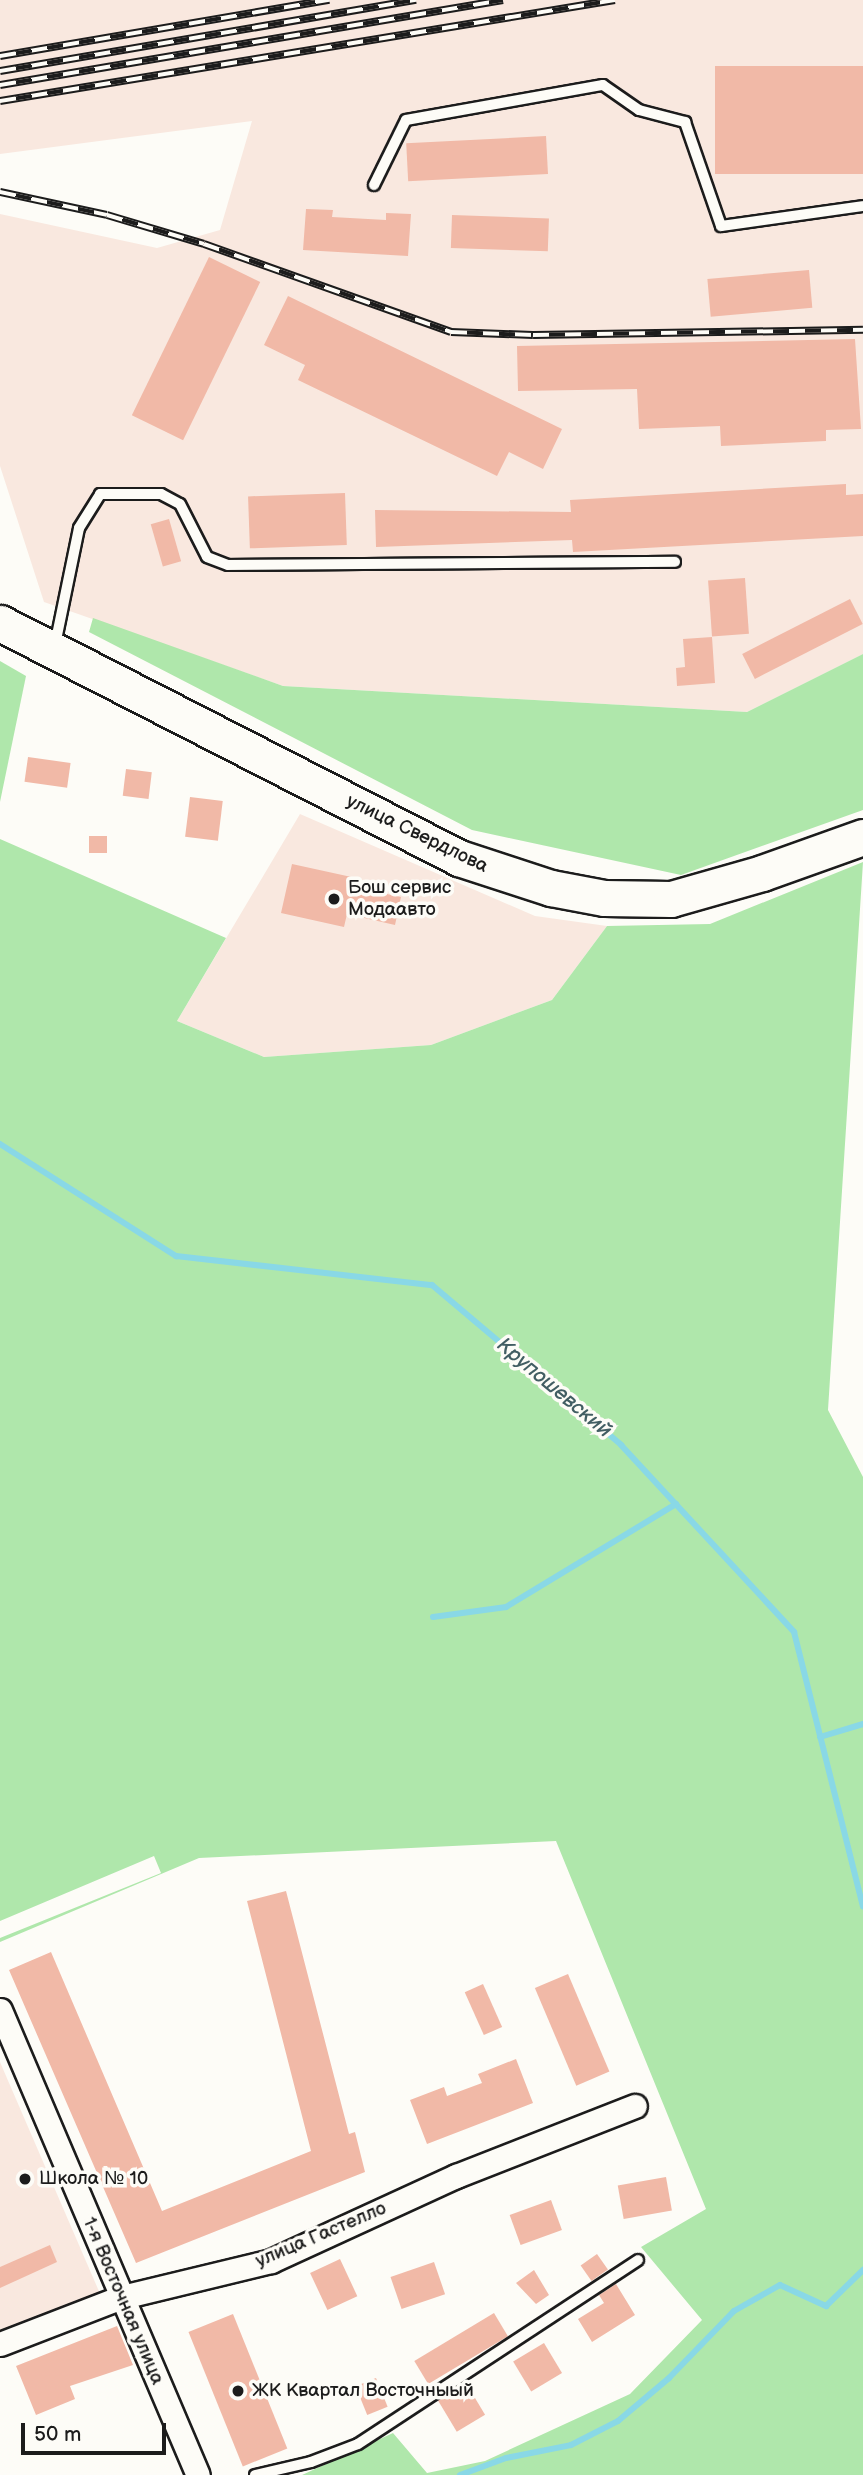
<!DOCTYPE html>
<meta charset="utf-8">
<style>
body{margin:0}
#map{position:relative;width:863px;height:2475px;overflow:hidden;background:#fdfcf7;font-family:"Balsamiq Sans",sans-serif}
div>[style]{position:absolute}
.built>*{inset:0;background:#f9e8df}
.green>*{inset:0;background:#afe7ab}
.stream>*{height:6px;margin:-3px;padding:0 3px;transform-origin:3px;border-radius:3px;background:#89d8e6}
.building>*{inset:0;background:#f1b9a7;transform-origin:0 0}
.roads{filter:drop-shadow(2px 0 #1c1c1c) drop-shadow(-2px 0 #1c1c1c) drop-shadow(0 2px #1c1c1c) drop-shadow(0 -2px #1c1c1c)}
.lane>*{height:10px;margin:-5px;padding:0 5px;transform-origin:5px;border-radius:5px;background:#fdfcf7}
.street>*{height:23px;margin:-11.5px;padding:0 11.5px;transform-origin:11.5px;border-radius:11.5px;background:#fdfcf7}
.primary>*{height:35px;margin:-17.5px;padding:0 17.5px;transform-origin:17.5px;border-radius:17.5px;background:#fdfcf7}
.rail>*{height:8px;margin-top:-4px;transform-origin:0;background:repeating-linear-gradient(90deg,#fdfcf7 0 16px,#1c1c1c 0 32px);box-sizing:border-box;border-block:2px solid #1c1c1c}
.dots>*{width:19px;height:19px;translate:-50% -50%;box-sizing:border-box;border:4px solid #fdfcf7;border-radius:50%}
span{translate:-50% -50%;white-space:nowrap;text-align:center;line-height:1.15;-webkit-text-stroke:7px #fdfcf7;paint-order:stroke}
.street-label{font-size:19px;color:#1c1c1c}
.poi-label{font-size:19px;color:#1c1c1c}
.left{translate:0 -50%;text-align:left}
.water-label{font-size:21px;color:#425e63;font-style:italic}
.scale{position:absolute;left:21px;top:2423px;width:145px;height:32px;box-sizing:border-box;border:4px solid #1c1c1c;border-top:0;padding-left:9px;font-size:21px;line-height:24px;white-space:nowrap;color:#1c1c1c;-webkit-text-stroke:5px #fdfcf7;paint-order:stroke}
</style>
<div id="map">
<div class="built">
<div style="clip-path:polygon(0 0,863px 0,863px 654px,747px 712px,283px 686px,44px 602px,0 466px,0 214px,157px 248px,220px 230px,252px 121px,0 154px)"></div>
<div style="clip-path:polygon(300px 814px,535px 916px,607px 926px,552px 1000px,431px 1045px,264px 1057px,177px 1021px)"></div>
<div style="clip-path:polygon(0 2062px,101px 2296px,0 2337px)"></div>
</div>
<div class="green">
<div style="clip-path:polygon(93px 618px,283px 686px,747px 712px,863px 654px,863px 810px,681px 875px,472px 830px,89px 632px)"></div>
<div style="clip-path:polygon(0 661px,26px 676px,0 802px)"></div>
<div style="clip-path:polygon(0 839px,226px 938px,177px 1021px,264px 1057px,431px 1045px,552px 1000px,607px 926px,710px 924px,863px 862px,828px 1410px,863px 1477px,863px 2475px,302px 2475px,393px 2433px,427px 2473px,485px 2461px,630px 2394px,702px 2320px,641px 2247px,706px 2209px,556px 1841px,199px 1858px,0 1942px,0 1938px,161px 1873px,154px 1856px,0 1921px)"></div>
</div>
<div class="stream">
<div style="left:0;top:1144px;width:209px;rotate:32.5deg"></div>
<div style="left:176px;top:1256px;width:258px;rotate:6.5deg"></div>
<div style="left:432px;top:1285px;width:248px;rotate:40.2deg"></div>
<div style="left:621px;top:1445px;width:255px;rotate:47.2deg"></div>
<div style="left:794px;top:1632px;width:283px;rotate:75.9deg"></div>
<div style="left:433px;top:1617px;width:74px;rotate:-7.8deg"></div>
<div style="left:506px;top:1607px;width:199px;rotate:-31.2deg"></div>
<div style="left:820px;top:1737px;width:45px;rotate:-16.8deg"></div>
<div style="left:460px;top:2475px;width:49px;rotate:-20.3deg"></div>
<div style="left:506px;top:2458px;width:66px;rotate:-11.3deg"></div>
<div style="left:571px;top:2445px;width:53px;rotate:-27.1deg"></div>
<div style="left:618px;top:2421px;width:67px;rotate:-40.1deg"></div>
<div style="left:669px;top:2378px;width:93px;rotate:-45.9deg"></div>
<div style="left:734px;top:2311px;width:53px;rotate:-29.5deg"></div>
<div style="left:780px;top:2285px;width:51px;rotate:24.5deg"></div>
<div style="left:826px;top:2306px;width:52px;rotate:-44.2deg"></div>
</div>
<div class="building">
<div style="left:863px;top:66px;width:108px;height:148px;rotate:90deg"></div>
<div style="left:546px;top:136px;width:38px;height:140px;rotate:87deg"></div>
<div style="clip-path:polygon(306px 209px,333px 210px,332px 217px,386px 220px,386px 213px,411px 214px,408px 256px,303px 250px)"></div>
<div style="left:452px;top:215px;width:97px;height:33px;rotate:2deg"></div>
<div style="left:209px;top:257px;width:57px;height:176px;rotate:26deg"></div>
<div style="left:809px;top:270px;width:38px;height:102px;rotate:85deg"></div>
<div style="clip-path:polygon(288px 296px,562px 429px,543px 469px,509px 452px,497px 476px,298px 380px,305px 365px,264px 345px)"></div>
<div style="clip-path:polygon(855px 339px,861px 429px,826px 430px,826px 441px,721px 446px,720px 426px,639px 429px,637px 389px,518px 391px,517px 346px)"></div>
<div style="clip-path:polygon(846px 484px,846px 495px,863px 494px,863px 536px,573px 552px,572px 540px,376px 547px,375px 510px,571px 512px,570px 500px)"></div>
<div style="left:345px;top:493px;width:52px;height:97px;rotate:88deg"></div>
<div style="left:169px;top:519px;width:44px;height:19px;rotate:74deg"></div>
<div style="left:745px;top:578px;width:56px;height:37px;rotate:86deg"></div>
<div style="left:850px;top:599px;width:28px;height:121px;rotate:63deg"></div>
<div style="clip-path:polygon(712px 637px,715px 683px,677px 686px,676px 668px,685px 667px,683px 639px)"></div>
<div style="left:28px;top:757px;width:43px;height:25px;rotate:8deg"></div>
<div style="left:126px;top:769px;width:26px;height:27px;rotate:7deg"></div>
<div style="left:190px;top:797px;width:33px;height:40px;rotate:7deg"></div>
<div style="left:89px;top:836px;width:18px;height:17px"></div>
<div style="clip-path:polygon(292px 864px,356px 878px,354px 887px,401px 897px,395px 925px,347px 914px,344px 927px,281px 913px)"></div>
<div style="clip-path:polygon(286px 1891px,349px 2134px,355px 2132px,365px 2172px,136px 2263px,9px 1970px,51px 1952px,162px 2211px,311px 2151px,247px 1901px)"></div>
<div style="left:568px;top:1974px;width:106px;height:36px;rotate:67deg"></div>
<div style="left:483px;top:1984px;width:47px;height:20px;rotate:66deg"></div>
<div style="clip-path:polygon(516px 2059px,533px 2103px,427px 2144px,410px 2100px,444px 2087px,447px 2096px,482px 2083px,478px 2074px)"></div>
<div style="left:666px;top:2177px;width:34px;height:49px;rotate:80deg"></div>
<div style="left:551px;top:2200px;width:32px;height:44px;rotate:70deg"></div>
<div style="clip-path:polygon(50px 2245px,57px 2262px,0 2288px,0 2267px)"></div>
<div style="left:597px;top:2254px;width:19px;height:20px;rotate:55deg"></div>
<div style="left:340px;top:2259px;width:41px;height:33px;rotate:65deg"></div>
<div style="left:434px;top:2262px;width:34px;height:46px;rotate:71deg"></div>
<div style="clip-path:polygon(534px 2270px,549px 2295px,536px 2304px,516px 2283px)"></div>
<div style="clip-path:polygon(616px 2284px,635px 2315px,592px 2342px,578px 2319px,604px 2303px,599px 2295px)"></div>
<div style="left:494px;top:2313px;width:27px;height:93px;rotate:59deg"></div>
<div style="left:233px;top:2314px;width:145px;height:48px;rotate:68deg"></div>
<div style="clip-path:polygon(117px 2326px,133px 2365px,70px 2386px,75px 2399px,36px 2415px,16px 2366px)"></div>
<div style="left:544px;top:2343px;width:35px;height:36px;rotate:59deg"></div>
<div style="left:376px;top:2378px;width:31px;height:22px;rotate:68deg"></div>
<div style="left:466px;top:2383px;width:37px;height:33px;rotate:59deg"></div>
</div>
<div class="roads">
<div class="lane">
<div style="left:374px;top:185px;width:72px;rotate:-63.8deg"></div>
<div style="left:406px;top:120px;width:200px;rotate:-10.1deg"></div>
<div style="left:603px;top:85px;width:44px;rotate:34.8deg"></div>
<div style="left:639px;top:110px;width:48px;rotate:14.6deg"></div>
<div style="left:685px;top:122px;width:110px;rotate:70.9deg"></div>
<div style="left:721px;top:226px;width:143px;rotate:-8deg"></div>
<div style="left:55px;top:645px;width:119px;rotate:-78.4deg"></div>
<div style="left:79px;top:528px;width:40px;rotate:-58deg"></div>
<div style="left:100px;top:494px;width:61px"></div>
<div style="left:161px;top:494px;width:21px;rotate:28deg"></div>
<div style="left:180px;top:504px;width:59px;rotate:63deg"></div>
<div style="left:207px;top:557px;width:22px;rotate:21deg"></div>
<div style="left:228px;top:565px;width:447px;rotate:-0.4deg"></div>
<div style="left:255px;top:2475px;width:57px;rotate:-13.1deg"></div>
<div style="left:311px;top:2462px;width:50px;rotate:-21deg"></div>
<div style="left:358px;top:2444px;width:335px;rotate:-33.3deg"></div>
</div>
<div class="street">
<div style="left:0;top:2010px;width:505px;rotate:66.94deg"></div>
<div style="left:0;top:2344px;width:131px;rotate:-21.1deg"></div>
<div style="left:122px;top:2297px;width:153px;rotate:-13.6deg"></div>
<div style="left:271px;top:2261px;width:204px;rotate:-24.7deg"></div>
<div style="left:456px;top:2176px;width:192px;rotate:-21.4deg"></div>
</div>
<div class="primary">
<div style="left:0;top:623px;width:516px;rotate:27.11deg"></div>
<div style="left:459px;top:858px;width:97px;rotate:18.1deg"></div>
<div style="left:551px;top:888px;width:54px;rotate:10.7deg"></div>
<div style="left:604px;top:898px;width:67px;rotate:0.9deg"></div>
<div style="left:671px;top:899px;width:95px;rotate:-15.9deg"></div>
<div style="left:762px;top:873px;width:107px;rotate:-19.6deg"></div>
</div>
</div>
<div class="rail">
<div style="left:0;top:56px;width:334px;rotate:-9.7deg"></div>
<div style="left:0;top:71px;width:422px;rotate:-9.7deg"></div>
<div style="left:0;top:85px;width:510px;rotate:-9.59deg"></div>
<div style="left:0;top:101px;width:623px;rotate:-9.33deg"></div>
<div style="left:0;top:192px;width:109px;rotate:12.1deg"></div>
<div style="left:107px;top:215px;width:101px;rotate:16.6deg"></div>
<div style="left:204px;top:244px;width:262px;rotate:19.6deg"></div>
<div style="left:451px;top:332px;width:82px;rotate:2.1deg"></div>
<div style="left:533px;top:335px;width:330px;rotate:-0.9deg"></div>
</div>
<div class="dots">
<div style="left:334px;top:899px;background:#1c1c1c"></div>
<div style="left:25px;top:2179px;background:#1c1c1c"></div>
<div style="left:238px;top:2391px;background:#1c1c1c"></div>
</div>
<div class="street-label">
<span style="left:417px;top:834px;rotate:26deg">улица Свердлова</span>
<span style="left:321px;top:2235px;rotate:-23deg">улица Гастелло</span>
<span style="left:123px;top:2301px;rotate:67deg">1-я Восточная улица</span>
</div>
<div class="poi-label">
<span class="left" style="left:348px;top:899px">Бош сервис<br>Модаавто</span>
<span class="left" style="left:39px;top:2179px">Школа № 10</span>
<span class="left" style="left:252px;top:2391px">ЖК Квартал Восточныый</span>
</div>
<div class="water-label">
<span style="left:554px;top:1388px;rotate:40deg">Крупошевский</span>
</div>
<div class="scale">50 m</div>
</div>
